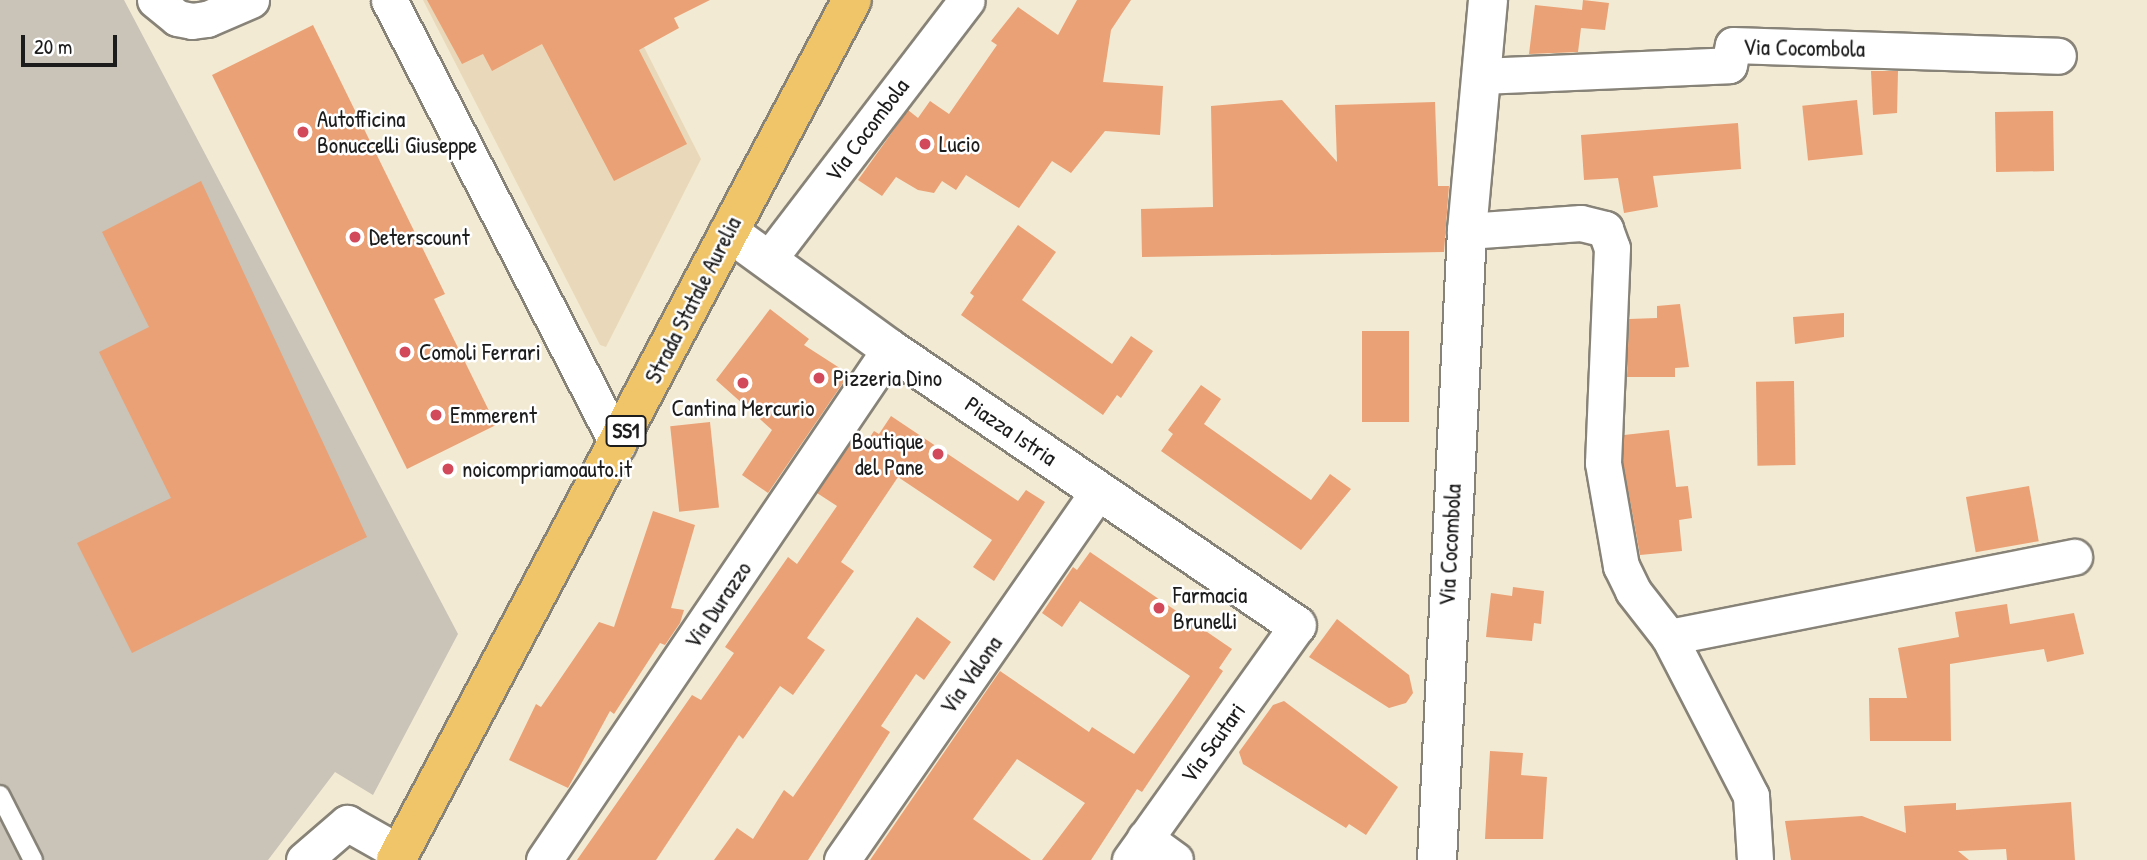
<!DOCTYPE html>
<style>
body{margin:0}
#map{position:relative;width:2147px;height:860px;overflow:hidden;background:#f3ead3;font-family:"Patrick Hand",sans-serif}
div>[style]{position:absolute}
.built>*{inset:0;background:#e9d9ba}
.industrial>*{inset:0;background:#c9c3b8}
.building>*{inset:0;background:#eaa175;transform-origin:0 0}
.roads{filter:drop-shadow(2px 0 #888378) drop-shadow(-2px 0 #888378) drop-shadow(0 2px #888378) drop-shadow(0 -2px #888378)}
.service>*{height:18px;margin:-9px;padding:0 9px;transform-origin:9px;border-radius:9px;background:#fff}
.minor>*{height:35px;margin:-17.5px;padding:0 17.5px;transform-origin:17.5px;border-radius:17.5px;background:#fff}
.tertiary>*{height:38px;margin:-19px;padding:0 19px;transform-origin:19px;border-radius:19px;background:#fff}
.primary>*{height:38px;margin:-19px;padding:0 19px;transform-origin:19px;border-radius:19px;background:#f0c469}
.dots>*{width:19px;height:19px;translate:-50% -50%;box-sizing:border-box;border:4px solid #fff;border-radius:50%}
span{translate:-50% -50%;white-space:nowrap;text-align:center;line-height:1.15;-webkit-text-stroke:5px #fff;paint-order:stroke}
.shield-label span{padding:2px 5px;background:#fff;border:2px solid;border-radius:5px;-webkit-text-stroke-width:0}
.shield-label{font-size:21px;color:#1c1c1c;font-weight:700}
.street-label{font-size:23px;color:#1c1c1c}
.poi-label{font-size:23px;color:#1c1c1c}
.left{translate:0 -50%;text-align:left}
.right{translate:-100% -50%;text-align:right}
.scale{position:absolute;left:21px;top:35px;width:96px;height:32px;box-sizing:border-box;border:4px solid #1c1c1c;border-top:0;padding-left:9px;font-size:21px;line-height:24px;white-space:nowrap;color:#1c1c1c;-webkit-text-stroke:5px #fff;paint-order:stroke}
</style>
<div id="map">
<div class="built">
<div style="clip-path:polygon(423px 0,620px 0,701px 159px,606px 347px,600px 345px)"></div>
</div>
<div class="industrial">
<div style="clip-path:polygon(0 0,124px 0,458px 634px,373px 795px,335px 772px,268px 860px,0 860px)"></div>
</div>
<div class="building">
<div style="clip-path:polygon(427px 0,710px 0,674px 18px,679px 28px,639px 50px,687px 144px,614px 181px,542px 44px,492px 71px,483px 54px,462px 64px)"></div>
<div style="clip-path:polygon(1077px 0,1131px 0,1111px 30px,1103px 82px,1163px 86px,1160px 135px,1105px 131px,1071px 173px,1052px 161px,1019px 208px,966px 175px,956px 190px,942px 181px,934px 193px,918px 190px,896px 177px,882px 196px,858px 180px,908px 110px,918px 118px,930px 101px,949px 114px,997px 45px,991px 41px,1018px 7px,1058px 35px)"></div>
<div style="clip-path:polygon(1583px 0,1609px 3px,1605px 30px,1581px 28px,1578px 52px,1529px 54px,1535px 5px,1582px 10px)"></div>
<div style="clip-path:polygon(313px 25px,445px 294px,434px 299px,496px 425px,407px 469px,212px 75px)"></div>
<div style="clip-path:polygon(1871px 71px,1898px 71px,1897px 113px,1873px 115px)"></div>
<div style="clip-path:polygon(1282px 100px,1337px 162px,1335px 105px,1435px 102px,1438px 186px,1449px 186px,1444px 252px,1142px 257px,1141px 209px,1213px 207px,1211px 106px)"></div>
<div style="left:1857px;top:100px;width:55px;height:55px;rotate:84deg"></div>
<div style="left:2053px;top:111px;width:60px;height:58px;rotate:89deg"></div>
<div style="clip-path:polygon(1738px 123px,1741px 169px,1653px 176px,1658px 207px,1624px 213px,1618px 178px,1584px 180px,1581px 135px)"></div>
<div style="clip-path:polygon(201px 181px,367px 537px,132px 653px,77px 543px,171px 498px,99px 352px,149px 327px,102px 232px)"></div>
<div style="clip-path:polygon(1018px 225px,1056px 252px,1022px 300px,1112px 364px,1131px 336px,1153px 351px,1121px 398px,1117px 395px,1103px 415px,961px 315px,974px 296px,970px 293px)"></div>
<div style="clip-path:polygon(1680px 304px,1689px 367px,1675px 368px,1675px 377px,1627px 377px,1629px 319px,1657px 318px,1657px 306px)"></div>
<div style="clip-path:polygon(770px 309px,809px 339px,804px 345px,849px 374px,768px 493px,742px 475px,772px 430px,716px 380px)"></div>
<div style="clip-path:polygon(1844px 313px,1844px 337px,1795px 344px,1793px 317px)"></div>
<div style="left:1362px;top:331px;width:47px;height:91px"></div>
<div style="left:1794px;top:381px;width:84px;height:38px;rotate:89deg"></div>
<div style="clip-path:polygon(1201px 385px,1221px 399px,1204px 424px,1311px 500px,1330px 474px,1351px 489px,1301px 550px,1161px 451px,1173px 434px,1168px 430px)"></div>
<div style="clip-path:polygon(891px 416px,1018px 501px,1026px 490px,1045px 502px,994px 581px,973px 567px,992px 540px,898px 477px,841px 562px,854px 571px,807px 638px,825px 650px,793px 695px,780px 686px,743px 739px,739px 735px,656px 860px,577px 860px,692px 695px,701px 700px,734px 653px,725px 647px,788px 557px,797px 564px,837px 506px,817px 493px,850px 444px,866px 443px,874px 431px,879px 434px)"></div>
<div style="left:710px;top:422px;width:86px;height:40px;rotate:84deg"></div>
<div style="clip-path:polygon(1669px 430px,1676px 487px,1688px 486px,1692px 518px,1679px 520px,1682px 551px,1640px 555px,1623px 462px,1624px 435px)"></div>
<div style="left:2029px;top:486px;width:56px;height:64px;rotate:80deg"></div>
<div style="clip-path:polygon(653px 511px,695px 525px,671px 608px,684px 610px,680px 623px,665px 645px,660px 643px,614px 714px,610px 711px,568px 788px,509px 760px,536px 704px,541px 707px,599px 622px,614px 627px)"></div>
<div style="clip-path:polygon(1090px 552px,1232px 649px,1219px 668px,1223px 671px,1142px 792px,1137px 789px,1091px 860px,1042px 860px,1085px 803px,1017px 759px,973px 819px,1031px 860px,870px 860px,1000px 671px,1089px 732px,1092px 727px,1134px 754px,1171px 703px,1190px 676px,1080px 601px,1062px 627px,1042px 613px,1073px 567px,1077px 570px)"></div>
<div style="clip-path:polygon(1513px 587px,1544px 591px,1541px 624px,1534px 623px,1532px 641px,1486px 637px,1491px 593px,1512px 596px)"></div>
<div style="clip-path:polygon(2007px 604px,2010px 624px,2074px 613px,2084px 654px,2047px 662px,2044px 649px,1950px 664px,1951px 741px,1870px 741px,1869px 698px,1907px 698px,1898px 648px,1959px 637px,1955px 612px)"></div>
<div style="clip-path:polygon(917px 617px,951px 642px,924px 680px,916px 674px,881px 726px,890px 732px,808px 860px,714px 860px,737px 828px,753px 839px,784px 790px,793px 797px)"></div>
<div style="clip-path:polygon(1337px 619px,1409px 675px,1413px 693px,1406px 703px,1389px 708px,1309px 657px)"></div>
<div style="clip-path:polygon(1284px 701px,1398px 787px,1366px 835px,1349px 824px,1346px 828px,1243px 764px,1239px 752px,1273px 705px)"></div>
<div style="clip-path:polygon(1490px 751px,1523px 753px,1521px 775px,1547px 777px,1543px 839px,1485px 839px)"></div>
<div style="clip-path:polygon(2071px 802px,2075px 860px,2007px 860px,2006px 849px,1958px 851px,1969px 860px,1791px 860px,1785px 821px,1862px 816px,1906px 833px,1904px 806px,1956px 803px,1956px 810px)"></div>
</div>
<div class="roads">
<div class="service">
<div style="left:0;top:795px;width:73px;rotate:63.1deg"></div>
</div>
<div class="minor">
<div style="left:155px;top:0;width:28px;rotate:39deg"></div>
<div style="left:177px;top:18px;width:15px;rotate:11deg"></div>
<div style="left:192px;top:21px;width:15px;rotate:-8deg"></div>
<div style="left:207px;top:19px;width:48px;rotate:-23.4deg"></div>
<div style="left:389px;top:0;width:500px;rotate:62.77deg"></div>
<div style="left:1481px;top:76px;width:248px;rotate:-2.5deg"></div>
<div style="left:1729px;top:65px;width:20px;rotate:-79deg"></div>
<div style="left:1733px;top:45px;width:325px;rotate:1.9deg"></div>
<div style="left:1467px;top:231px;width:114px;rotate:-4deg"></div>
<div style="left:1581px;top:223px;width:25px;rotate:14deg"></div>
<div style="left:1605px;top:229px;width:20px;rotate:70deg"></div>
<div style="left:1612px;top:248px;width:215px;rotate:92.4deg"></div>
<div style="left:1603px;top:463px;width:105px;rotate:80.1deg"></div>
<div style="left:1621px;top:566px;width:28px;rotate:64deg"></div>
<div style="left:1633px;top:591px;width:58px;rotate:52deg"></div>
<div style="left:1669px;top:637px;width:179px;rotate:62.7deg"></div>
<div style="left:1751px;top:796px;width:64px;rotate:86.4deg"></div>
<div style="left:768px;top:260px;width:327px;rotate:-52.6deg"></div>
<div style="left:1669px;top:637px;width:413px;rotate:-11.2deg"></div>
<div style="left:1145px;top:838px;width:37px;rotate:36deg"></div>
<div style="left:304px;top:860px;width:57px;rotate:-40.7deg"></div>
<div style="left:347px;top:823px;width:61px;rotate:29.5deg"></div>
<div style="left:544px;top:860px;width:617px;rotate:-55.9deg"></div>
<div style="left:842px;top:860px;width:450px;rotate:-55.2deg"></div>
<div style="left:1130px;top:860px;width:287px;rotate:-54.5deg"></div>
</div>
<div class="tertiary">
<div style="left:729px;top:232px;width:199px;rotate:36deg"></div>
<div style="left:890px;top:349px;width:492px;rotate:34.2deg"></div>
<div style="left:1437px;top:860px;width:630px;rotate:-87.27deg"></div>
<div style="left:1467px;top:231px;width:232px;rotate:-84.8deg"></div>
</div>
<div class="primary">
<div style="left:396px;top:860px;width:973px;rotate:-62.07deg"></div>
</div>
</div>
<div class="dots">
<div style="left:303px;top:132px;background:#d1495b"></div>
<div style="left:925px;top:144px;background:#d1495b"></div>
<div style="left:355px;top:237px;background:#d1495b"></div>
<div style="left:405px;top:352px;background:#d1495b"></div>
<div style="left:819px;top:378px;background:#d1495b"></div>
<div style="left:743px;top:383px;background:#d1495b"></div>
<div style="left:436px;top:415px;background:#d1495b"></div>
<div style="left:938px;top:454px;background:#d1495b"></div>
<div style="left:448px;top:469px;background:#d1495b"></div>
<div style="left:1159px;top:608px;background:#d1495b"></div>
</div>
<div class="shield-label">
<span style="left:626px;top:431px">SS1</span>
</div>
<div class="street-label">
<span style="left:1804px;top:48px;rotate:1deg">Via Cocombola</span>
<span style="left:867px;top:130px;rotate:-53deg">Via Cocombola</span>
<span style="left:693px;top:300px;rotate:-63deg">Strada Statale Aurelia</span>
<span style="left:1011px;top:431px;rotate:34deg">Piazza Istria</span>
<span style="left:1450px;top:545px;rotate:-87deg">Via Cocombola</span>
<span style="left:718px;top:605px;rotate:-56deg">Via Durazzo</span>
<span style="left:971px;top:675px;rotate:-55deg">Via Valona</span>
<span style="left:1213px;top:743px;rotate:-54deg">Via Scutari</span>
</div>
<div class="poi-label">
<span class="left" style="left:317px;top:132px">Autofficina<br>Bonuccelli Giuseppe</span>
<span class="left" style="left:939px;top:144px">Lucio</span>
<span class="left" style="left:369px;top:237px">Deterscount</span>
<span class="left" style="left:419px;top:352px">Comoli Ferrari</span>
<span class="left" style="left:833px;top:378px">Pizzeria Dino</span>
<span style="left:743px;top:408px">Cantina Mercurio</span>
<span class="left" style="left:450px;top:415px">Emmerent</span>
<span class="right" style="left:924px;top:454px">Boutique<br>del Pane</span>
<span class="left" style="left:462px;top:469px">noicompriamoauto.it</span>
<span class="left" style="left:1173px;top:608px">Farmacia<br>Brunelli</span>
</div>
<div class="scale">20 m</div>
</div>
